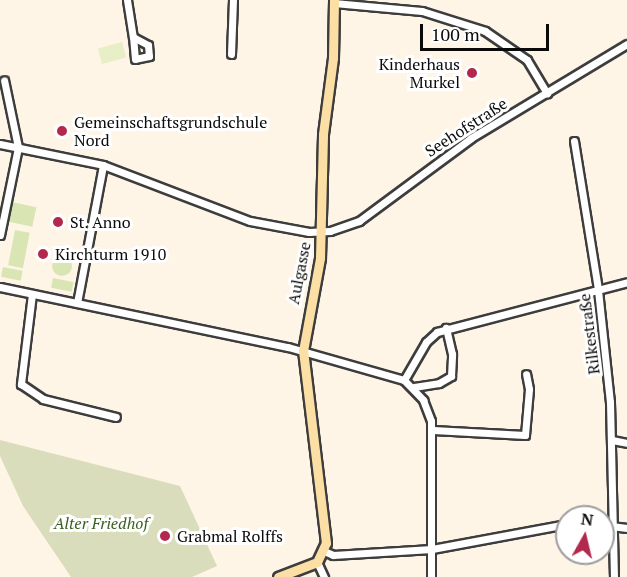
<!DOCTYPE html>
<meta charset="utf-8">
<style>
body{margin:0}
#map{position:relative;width:627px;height:577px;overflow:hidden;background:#fef5e7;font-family:"PT Serif",serif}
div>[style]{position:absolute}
.green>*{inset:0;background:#d9e6b3;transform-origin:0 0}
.round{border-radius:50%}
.cemetery>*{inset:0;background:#daddbb}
.pitch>*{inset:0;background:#e8eec5;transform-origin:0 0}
.roads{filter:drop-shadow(2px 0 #3d3d3d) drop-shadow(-2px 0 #3d3d3d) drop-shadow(0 2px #3d3d3d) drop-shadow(0 -2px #3d3d3d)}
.minor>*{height:7px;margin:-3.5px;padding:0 3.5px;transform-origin:3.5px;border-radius:3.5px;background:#fff}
.secondary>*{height:9px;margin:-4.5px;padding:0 4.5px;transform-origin:4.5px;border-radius:4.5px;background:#fcdfa4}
.dots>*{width:16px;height:16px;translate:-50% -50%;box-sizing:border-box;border:3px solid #fff;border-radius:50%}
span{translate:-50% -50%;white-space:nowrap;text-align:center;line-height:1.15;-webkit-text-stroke:6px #fff;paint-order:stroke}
.poi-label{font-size:16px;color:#0a0a0a}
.right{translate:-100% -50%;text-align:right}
.left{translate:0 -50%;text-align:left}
.street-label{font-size:16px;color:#0a0a0a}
.park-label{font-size:16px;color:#395e1e;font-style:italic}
.north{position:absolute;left:555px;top:505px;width:60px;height:60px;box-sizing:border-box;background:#fff;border:2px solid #9d9d9d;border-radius:50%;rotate:8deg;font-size:16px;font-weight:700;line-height:24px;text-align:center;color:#0a0a0a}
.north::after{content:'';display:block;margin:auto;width:21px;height:27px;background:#b3284d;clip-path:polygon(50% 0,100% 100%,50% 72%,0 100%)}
.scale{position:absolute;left:420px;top:24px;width:129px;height:27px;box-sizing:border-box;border:3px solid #0a0a0a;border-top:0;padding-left:8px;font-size:18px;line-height:21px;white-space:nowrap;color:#0a0a0a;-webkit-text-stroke:4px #fff;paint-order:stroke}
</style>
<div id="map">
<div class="green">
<div style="left:12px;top:202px;width:25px;height:20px;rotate:12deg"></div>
<div style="left:15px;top:230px;width:15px;height:36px;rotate:11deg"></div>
<div class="round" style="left:52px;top:256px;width:20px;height:20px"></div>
<div style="left:3px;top:267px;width:20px;height:10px;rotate:11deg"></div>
<div style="left:53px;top:278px;width:21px;height:10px;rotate:11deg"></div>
</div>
<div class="cemetery">
<div style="clip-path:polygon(0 440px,180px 486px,217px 566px,192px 577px,71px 577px,23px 506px,0 456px)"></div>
</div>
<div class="pitch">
<div style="left:122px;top:42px;width:16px;height:25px;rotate:75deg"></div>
</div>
<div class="roads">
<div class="minor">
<div style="left:127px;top:0;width:37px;rotate:81deg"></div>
<div style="left:334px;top:3px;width:88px;rotate:5.2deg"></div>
<div style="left:422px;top:11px;width:66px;rotate:17.6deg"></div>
<div style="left:485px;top:31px;width:51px;rotate:34.6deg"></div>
<div style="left:527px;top:60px;width:39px;rotate:59deg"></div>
<div style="left:133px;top:37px;width:17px;rotate:28deg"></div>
<div style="left:148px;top:45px;width:11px;rotate:85deg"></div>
<div style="left:149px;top:56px;width:14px;rotate:168deg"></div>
<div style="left:135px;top:59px;width:22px;rotate:-95deg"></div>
<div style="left:231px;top:54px;width:54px;rotate:-87.9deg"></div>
<div style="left:574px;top:141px;width:151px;rotate:80.8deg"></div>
<div style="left:598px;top:290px;width:113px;rotate:83.9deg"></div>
<div style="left:610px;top:402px;width:175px;rotate:88.7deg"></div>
<div style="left:0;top:144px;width:105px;rotate:11.5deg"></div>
<div style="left:103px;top:165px;width:157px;rotate:20.9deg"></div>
<div style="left:250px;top:221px;width:60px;rotate:10.6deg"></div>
<div style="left:309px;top:232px;width:21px;rotate:-3deg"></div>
<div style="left:330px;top:231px;width:31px;rotate:-19deg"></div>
<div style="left:359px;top:221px;width:139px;rotate:-36.5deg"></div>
<div style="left:471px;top:138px;width:182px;rotate:-31.1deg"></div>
<div style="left:0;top:235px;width:90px;rotate:-78.4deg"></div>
<div style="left:18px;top:147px;width:68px;rotate:-101.8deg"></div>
<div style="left:0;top:287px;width:294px;rotate:11.8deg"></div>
<div style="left:288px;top:347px;width:121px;rotate:15.9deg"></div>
<div style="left:404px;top:380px;width:28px;rotate:46deg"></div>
<div style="left:423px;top:400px;width:22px;rotate:69deg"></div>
<div style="left:431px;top:421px;width:156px;rotate:90deg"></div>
<div style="left:32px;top:294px;width:91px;rotate:97deg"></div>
<div style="left:21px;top:384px;width:27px;rotate:34deg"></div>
<div style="left:43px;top:399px;width:75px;rotate:13.9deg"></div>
<div style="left:77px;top:303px;width:140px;rotate:-79.3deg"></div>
<div style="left:404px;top:380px;width:44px;rotate:-59.9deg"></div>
<div style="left:426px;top:342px;width:15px;rotate:-42deg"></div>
<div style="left:437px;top:332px;width:196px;rotate:-14.7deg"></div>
<div style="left:414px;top:387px;width:25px;rotate:-9deg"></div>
<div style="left:439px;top:383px;width:14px;rotate:-30deg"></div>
<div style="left:451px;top:376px;width:22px;rotate:-87deg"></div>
<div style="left:452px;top:354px;width:27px;rotate:-103deg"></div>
<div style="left:433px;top:430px;width:92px;rotate:3.1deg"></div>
<div style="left:525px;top:435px;width:46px;rotate:-85deg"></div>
<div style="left:529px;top:389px;width:15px;rotate:-101deg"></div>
<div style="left:612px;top:440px;width:15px;rotate:11deg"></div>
<div style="left:603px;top:525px;width:24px;rotate:7deg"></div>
<div style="left:324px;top:551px;width:10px;rotate:24deg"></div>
<div style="left:333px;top:555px;width:99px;rotate:-3.5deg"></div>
<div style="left:432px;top:549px;width:137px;rotate:-10.5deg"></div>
<div style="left:317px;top:562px;width:17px;rotate:65deg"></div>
</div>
<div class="secondary">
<div style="left:278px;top:577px;width:42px;rotate:-21deg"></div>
<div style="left:317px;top:562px;width:21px;rotate:-65deg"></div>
<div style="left:326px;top:543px;width:193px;rotate:-96.8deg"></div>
<div style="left:303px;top:351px;width:95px;rotate:-79.6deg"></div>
<div style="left:320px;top:258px;width:124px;rotate:-88.6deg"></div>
<div style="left:323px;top:134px;width:77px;rotate:-82.5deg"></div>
<div style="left:333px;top:58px;width:58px;rotate:-89deg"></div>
</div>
</div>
<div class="dots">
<div style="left:472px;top:73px;background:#b3284d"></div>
<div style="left:62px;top:131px;background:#b3284d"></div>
<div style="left:58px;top:222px;background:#b3284d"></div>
<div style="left:43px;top:254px;background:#b3284d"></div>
<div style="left:165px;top:536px;background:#b3284d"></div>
</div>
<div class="poi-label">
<span class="right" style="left:460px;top:73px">Kinderhaus<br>Murkel</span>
<span class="left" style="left:74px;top:131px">Gemeinschaftsgrundschule<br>Nord</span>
<span class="left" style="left:70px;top:222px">St. Anno</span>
<span class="left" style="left:55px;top:254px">Kirchturm 1910</span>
<span class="left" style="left:177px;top:536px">Grabmal Rolffs</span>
</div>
<div class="street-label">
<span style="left:466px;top:127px;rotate:-33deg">Seehofstraße</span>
<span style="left:299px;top:273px;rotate:-79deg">Aulgasse</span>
<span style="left:589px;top:334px;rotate:-97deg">Rilkestraße</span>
</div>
<div class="park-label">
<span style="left:101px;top:523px">Alter Friedhof</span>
</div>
<div class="north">N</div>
<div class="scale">100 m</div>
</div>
